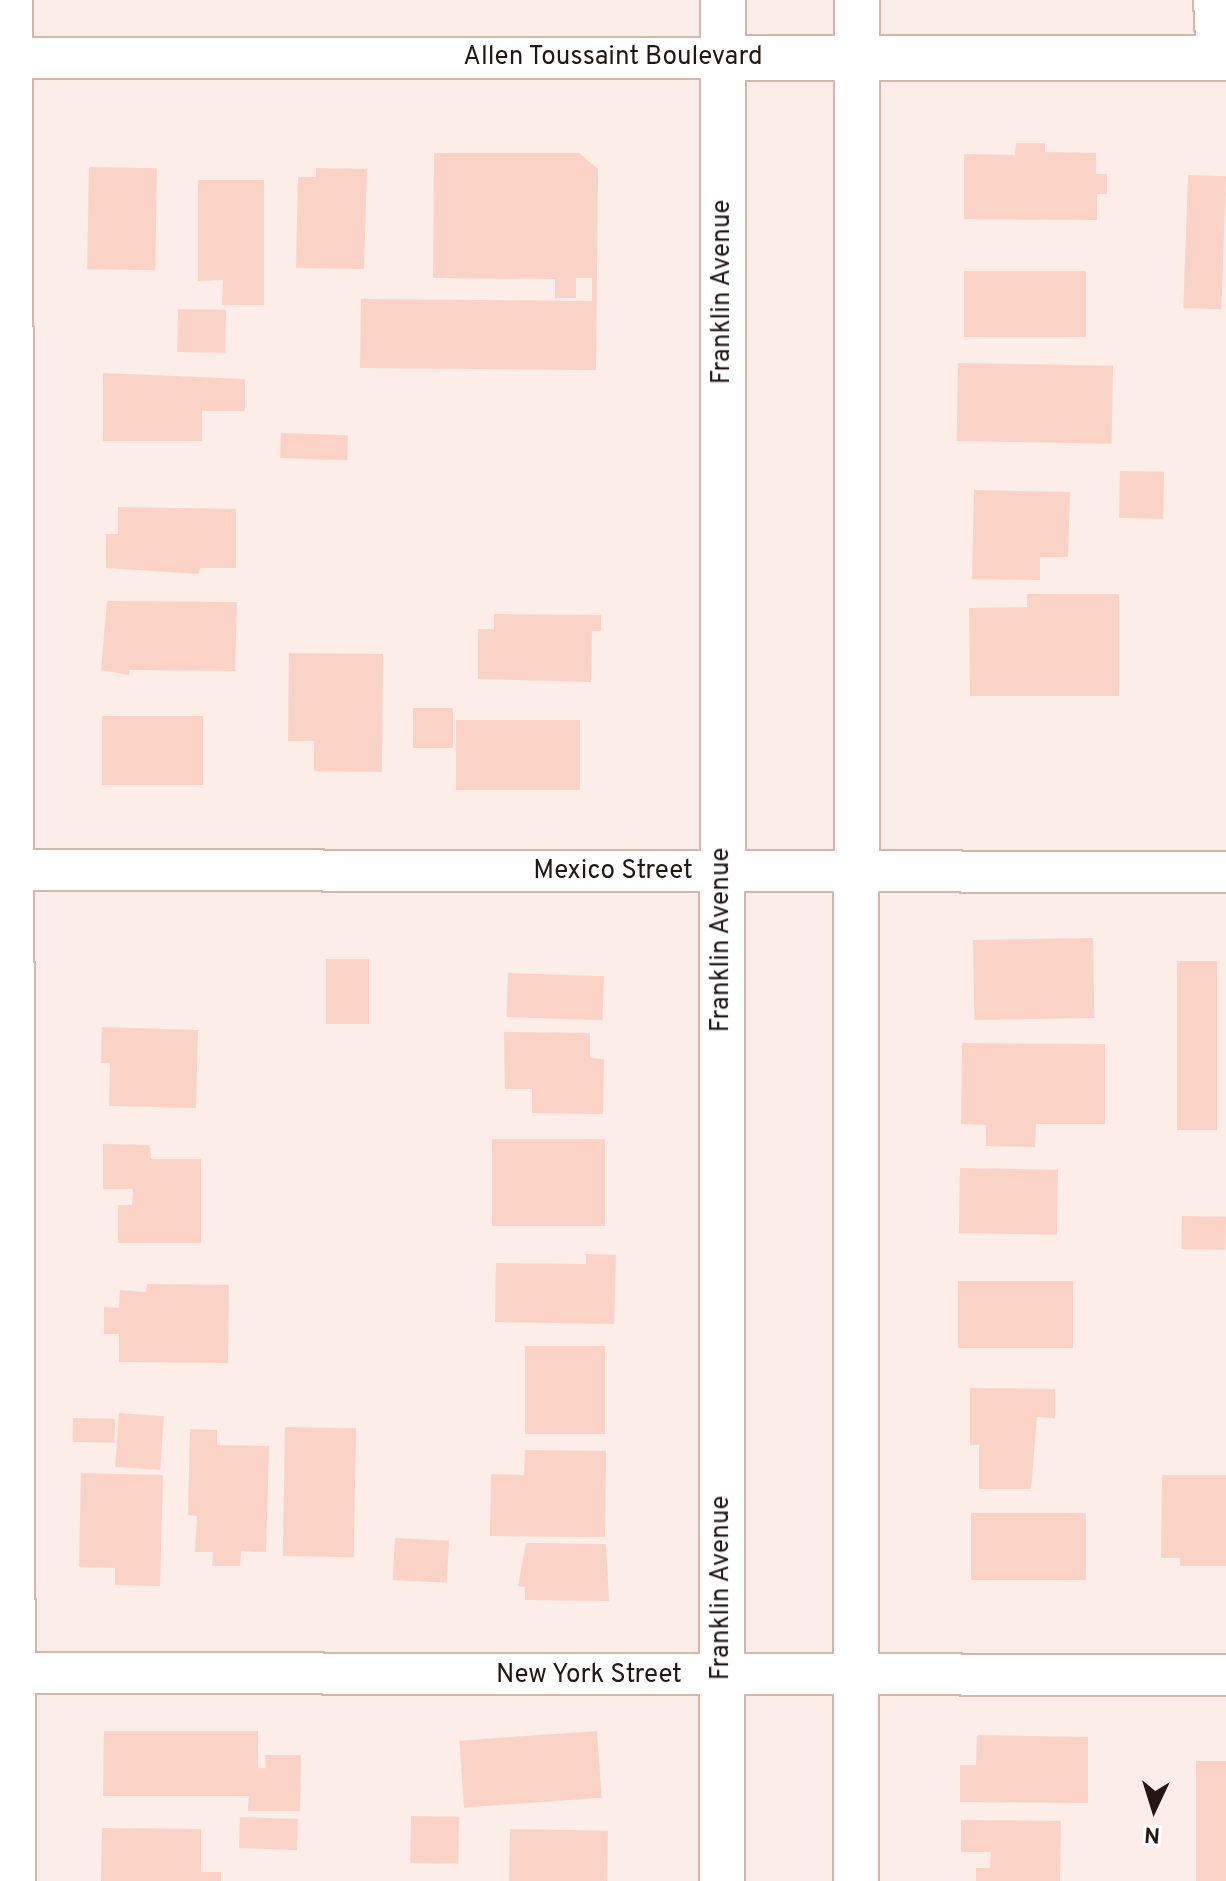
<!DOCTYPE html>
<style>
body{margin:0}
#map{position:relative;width:1226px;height:1881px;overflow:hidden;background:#fcede9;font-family:Overpass,sans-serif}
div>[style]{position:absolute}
.building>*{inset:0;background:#fad2c6;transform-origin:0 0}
.roads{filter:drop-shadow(2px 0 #d7b5aa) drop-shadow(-2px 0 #d7b5aa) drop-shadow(0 2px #d7b5aa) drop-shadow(0 -2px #d7b5aa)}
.minor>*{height:40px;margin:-20px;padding:0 20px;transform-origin:20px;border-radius:20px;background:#fff}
.tertiary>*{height:44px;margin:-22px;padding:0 22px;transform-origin:22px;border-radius:22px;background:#fff}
span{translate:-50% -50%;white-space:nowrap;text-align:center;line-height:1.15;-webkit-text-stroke:6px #fefefe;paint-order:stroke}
.street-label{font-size:26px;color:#231613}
.north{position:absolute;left:1114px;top:1769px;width:80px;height:80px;-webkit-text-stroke:6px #fefefe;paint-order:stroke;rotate:184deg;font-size:22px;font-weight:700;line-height:32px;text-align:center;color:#231613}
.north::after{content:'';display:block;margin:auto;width:28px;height:36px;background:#231613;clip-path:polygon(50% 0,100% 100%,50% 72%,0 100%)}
</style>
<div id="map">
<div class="building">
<div style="clip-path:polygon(1016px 143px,1045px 143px,1045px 152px,1096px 153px,1096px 174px,1107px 174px,1107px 194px,1097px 194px,1097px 220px,964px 219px,964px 154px,1015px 155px)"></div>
<div style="clip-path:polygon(434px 153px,579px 153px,598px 169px,596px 370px,360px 368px,361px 299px,592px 301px,592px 278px,576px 278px,576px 298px,555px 298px,555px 279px,433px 278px)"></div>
<div style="left:89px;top:167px;width:68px;height:102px;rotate:1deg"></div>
<div style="clip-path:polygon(316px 168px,367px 169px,364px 269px,296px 268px,298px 177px,316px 177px)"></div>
<div style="left:1188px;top:175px;width:38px;height:133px;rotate:2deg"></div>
<div style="clip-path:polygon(198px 180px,264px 180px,264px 305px,222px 305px,223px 280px,198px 281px)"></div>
<div style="left:964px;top:271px;width:122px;height:66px"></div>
<div style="left:178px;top:309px;width:48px;height:43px;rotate:1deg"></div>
<div style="left:958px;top:363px;width:155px;height:78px;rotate:1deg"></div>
<div style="clip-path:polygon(103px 373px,245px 379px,245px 411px,202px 411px,202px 441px,103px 441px)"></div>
<div style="left:281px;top:433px;width:67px;height:25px;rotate:2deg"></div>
<div style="left:1120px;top:471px;width:44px;height:47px;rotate:1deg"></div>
<div style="clip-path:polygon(974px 490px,1070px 492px,1068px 557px,1040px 557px,1040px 580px,972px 579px)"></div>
<div style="clip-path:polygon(118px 507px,236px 509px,236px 568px,200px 568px,199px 574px,106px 568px,106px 534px,118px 534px)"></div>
<div style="clip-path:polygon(1027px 594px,1119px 594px,1119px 696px,970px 696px,969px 608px,1027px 607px)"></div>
<div style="clip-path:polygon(107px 601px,237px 602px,235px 671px,130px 670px,129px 675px,101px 670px)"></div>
<div style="clip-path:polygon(494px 614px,601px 615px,601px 631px,592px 631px,591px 682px,478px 679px,478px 629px,494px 629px)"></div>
<div style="clip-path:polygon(289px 653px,383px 654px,382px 772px,314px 771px,314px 741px,288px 741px)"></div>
<div style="left:413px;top:708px;width:40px;height:40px"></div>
<div style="left:102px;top:716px;width:101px;height:69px"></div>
<div style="left:456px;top:720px;width:124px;height:70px"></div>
<div style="left:1093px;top:938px;width:80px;height:120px;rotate:89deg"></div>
<div style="left:326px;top:959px;width:43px;height:65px"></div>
<div style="left:1177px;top:961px;width:40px;height:169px"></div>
<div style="left:508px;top:973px;width:96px;height:44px;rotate:2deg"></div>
<div style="clip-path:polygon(102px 1027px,198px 1030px,196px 1108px,109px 1106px,110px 1063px,101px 1063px)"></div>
<div style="clip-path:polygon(504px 1032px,590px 1033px,590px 1058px,604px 1059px,603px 1114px,532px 1113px,532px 1089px,505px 1089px)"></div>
<div style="clip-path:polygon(962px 1043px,1105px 1044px,1105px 1124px,1036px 1124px,1035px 1147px,986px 1146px,986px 1125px,961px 1124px)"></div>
<div style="left:492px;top:1139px;width:113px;height:87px"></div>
<div style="clip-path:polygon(103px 1144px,150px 1145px,151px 1159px,201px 1159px,201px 1243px,118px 1243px,118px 1205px,132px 1205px,133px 1189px,103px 1189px)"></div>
<div style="left:960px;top:1168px;width:98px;height:65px;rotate:1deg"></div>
<div style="left:1182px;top:1216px;width:44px;height:33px;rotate:1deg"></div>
<div style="clip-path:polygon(586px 1254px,616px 1255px,614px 1324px,495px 1322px,496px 1263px,586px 1264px)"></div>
<div style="left:958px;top:1281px;width:115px;height:67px"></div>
<div style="clip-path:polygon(147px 1284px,229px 1285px,228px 1363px,119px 1362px,119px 1334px,104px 1334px,104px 1307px,119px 1308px,120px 1290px,146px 1292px)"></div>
<div style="left:525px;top:1346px;width:80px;height:88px"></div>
<div style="clip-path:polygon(970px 1388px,1055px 1389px,1055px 1418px,1037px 1417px,1031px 1489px,979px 1489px,979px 1445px,970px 1445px)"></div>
<div style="left:119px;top:1413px;width:45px;height:54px;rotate:4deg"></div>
<div style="left:73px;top:1418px;width:42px;height:24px;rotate:1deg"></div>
<div style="left:285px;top:1427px;width:71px;height:129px;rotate:1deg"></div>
<div style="clip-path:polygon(190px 1429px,217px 1430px,217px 1445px,269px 1446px,266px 1552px,241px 1551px,240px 1566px,212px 1566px,213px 1552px,195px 1552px,197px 1516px,188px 1515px)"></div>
<div style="clip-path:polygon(525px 1450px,606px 1451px,605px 1537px,490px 1536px,491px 1474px,524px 1475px)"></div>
<div style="clip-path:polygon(81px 1473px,163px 1475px,160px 1586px,115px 1585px,115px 1568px,79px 1567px)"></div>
<div style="clip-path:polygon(1162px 1475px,1226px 1475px,1226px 1566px,1180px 1566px,1180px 1558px,1161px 1558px)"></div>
<div style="left:971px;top:1513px;width:115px;height:67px"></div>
<div style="left:395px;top:1538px;width:54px;height:42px;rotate:3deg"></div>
<div style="clip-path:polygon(526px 1543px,606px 1544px,609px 1601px,525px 1600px,525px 1587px,518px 1586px)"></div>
<div style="clip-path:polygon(104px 1731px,258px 1731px,258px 1768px,266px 1768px,265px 1755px,301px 1755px,300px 1811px,248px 1811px,249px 1796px,103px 1796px)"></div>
<div style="left:597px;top:1731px;width:67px;height:138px;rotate:86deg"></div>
<div style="clip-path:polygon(977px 1735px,1088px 1737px,1088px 1803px,960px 1802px,960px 1765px,976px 1765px)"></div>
<div style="left:1196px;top:1761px;width:30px;height:120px"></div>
<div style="left:411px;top:1816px;width:48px;height:47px;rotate:1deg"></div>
<div style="left:240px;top:1817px;width:58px;height:31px;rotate:2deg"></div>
<div style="clip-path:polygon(961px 1820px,1061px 1821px,1060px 1881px,976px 1881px,976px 1868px,990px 1868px,991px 1852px,961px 1852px)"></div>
<div style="clip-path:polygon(102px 1828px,201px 1829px,201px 1872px,221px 1872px,221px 1881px,101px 1881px)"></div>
<div style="left:510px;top:1829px;width:98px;height:52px;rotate:1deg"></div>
</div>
<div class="roads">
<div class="minor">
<div style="left:12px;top:0;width:1881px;rotate:89.91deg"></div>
<div style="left:0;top:58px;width:723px"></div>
<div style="left:0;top:870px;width:1226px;rotate:0.09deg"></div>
<div style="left:0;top:1673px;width:1226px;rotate:0.09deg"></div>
</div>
<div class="tertiary">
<div style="left:1216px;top:0;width:58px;rotate:87deg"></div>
<div style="left:723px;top:58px;width:503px"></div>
<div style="left:722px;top:1881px;width:1881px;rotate:-89.97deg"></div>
<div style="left:856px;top:1881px;width:1881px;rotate:-89.97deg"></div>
</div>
</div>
<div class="street-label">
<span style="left:613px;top:58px">Allen Toussaint Boulevard</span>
<span style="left:723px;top:292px;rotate:-90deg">Franklin Avenue</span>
<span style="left:613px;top:872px">Mexico Street</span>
<span style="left:722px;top:940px;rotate:-90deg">Franklin Avenue</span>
<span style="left:722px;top:1588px;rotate:-90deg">Franklin Avenue</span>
<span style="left:589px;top:1676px">New York Street</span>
</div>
<div class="north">N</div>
</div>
